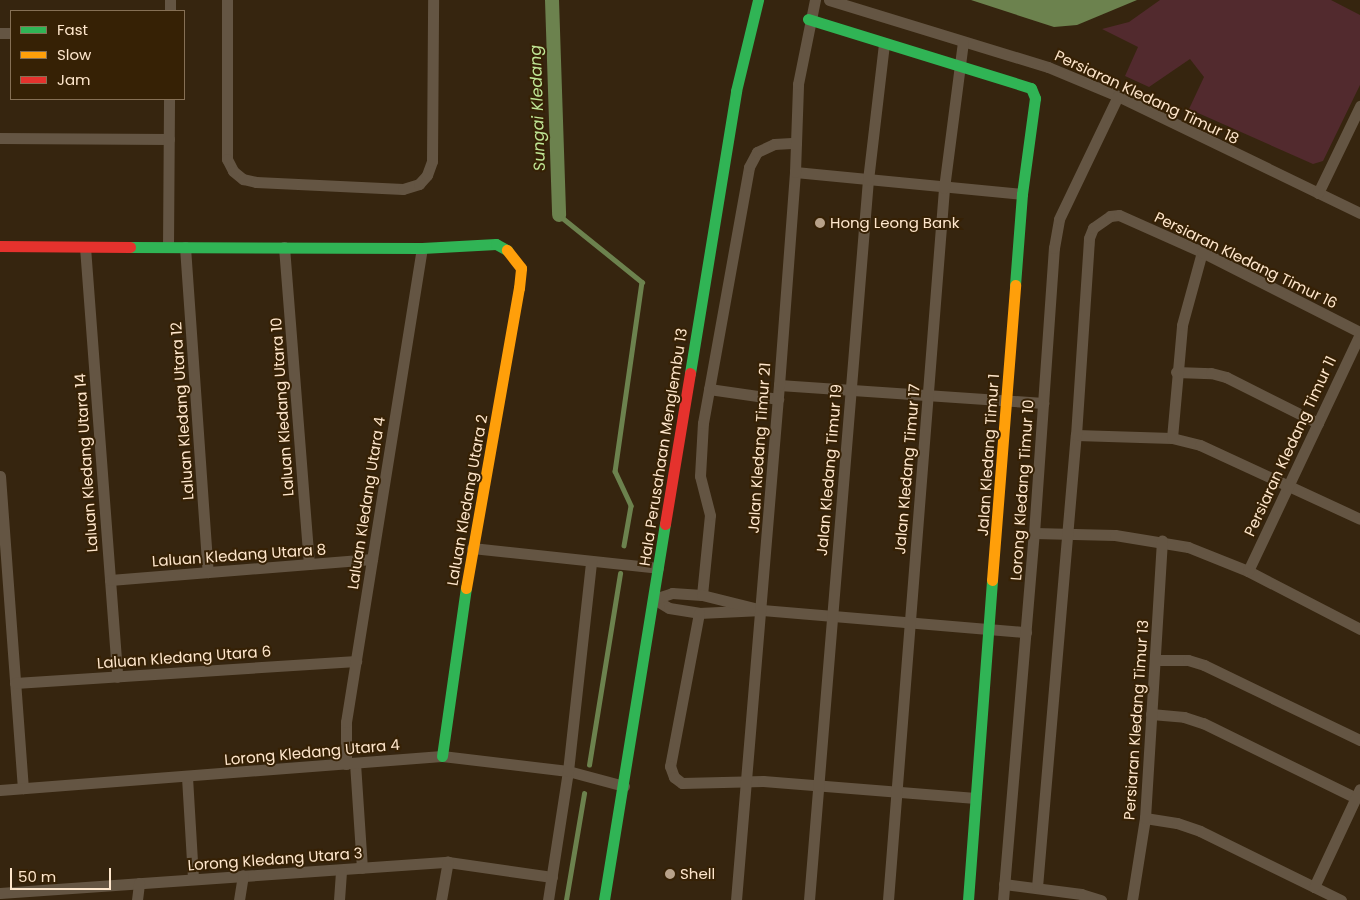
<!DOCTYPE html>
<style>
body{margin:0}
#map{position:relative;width:1360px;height:900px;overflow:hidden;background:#36250f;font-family:Poppins,sans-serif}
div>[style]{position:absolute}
.green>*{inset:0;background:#522a2e}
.water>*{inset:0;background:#6c824e}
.stream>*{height:4.5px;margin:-2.25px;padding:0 2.25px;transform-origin:2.25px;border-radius:2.25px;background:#6c824e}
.canal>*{height:14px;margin:-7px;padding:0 7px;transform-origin:7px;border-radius:7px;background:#6c824e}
.street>*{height:11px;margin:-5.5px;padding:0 5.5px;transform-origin:5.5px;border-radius:5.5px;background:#645543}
.fast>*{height:11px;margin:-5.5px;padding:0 5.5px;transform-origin:5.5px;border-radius:5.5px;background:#30b455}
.slow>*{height:11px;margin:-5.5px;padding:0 5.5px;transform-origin:5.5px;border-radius:5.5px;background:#ff9f0a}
.jam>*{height:11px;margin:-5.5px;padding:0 5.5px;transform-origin:5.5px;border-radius:5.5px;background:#e5322d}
.dots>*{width:14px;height:14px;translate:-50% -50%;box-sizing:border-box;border:2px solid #362105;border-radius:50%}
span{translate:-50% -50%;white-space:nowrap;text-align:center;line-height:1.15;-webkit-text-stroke:4px #362105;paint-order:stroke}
.street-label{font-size:15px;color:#fee6cc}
.poi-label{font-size:15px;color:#fee6cc}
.left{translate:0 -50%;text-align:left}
.water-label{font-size:16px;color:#c0e796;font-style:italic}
.legend{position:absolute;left:10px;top:10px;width:175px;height:90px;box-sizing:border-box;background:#362105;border:1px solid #867055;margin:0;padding:6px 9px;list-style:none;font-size:15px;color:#fee6cc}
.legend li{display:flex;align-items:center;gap:10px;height:25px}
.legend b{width:25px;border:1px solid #867055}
.scale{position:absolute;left:10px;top:868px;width:101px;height:22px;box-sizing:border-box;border:2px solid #fee6cc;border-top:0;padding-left:6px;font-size:15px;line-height:18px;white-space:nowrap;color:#fee6cc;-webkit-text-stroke:4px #362105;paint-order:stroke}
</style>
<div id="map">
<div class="green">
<div style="clip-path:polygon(1160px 0,1331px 0,1360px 15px,1360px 85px,1323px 161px,1313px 164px,1189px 109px,1204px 77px,1190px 59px,1149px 87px,1125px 76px,1138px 47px,1102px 29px,1129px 22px)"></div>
</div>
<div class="water">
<div style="clip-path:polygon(971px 0,1137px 0,1077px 25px,1054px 27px)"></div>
</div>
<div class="stream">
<div style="left:559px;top:215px;width:107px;rotate:38.9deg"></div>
<div style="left:642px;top:282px;width:191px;rotate:98.1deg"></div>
<div style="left:615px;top:471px;width:38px;rotate:65deg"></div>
<div style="left:631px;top:506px;width:40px;rotate:100deg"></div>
<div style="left:589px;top:765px;width:194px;rotate:-80.8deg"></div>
<div style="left:566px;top:900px;width:108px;rotate:-80.4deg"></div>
</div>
<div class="canal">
<div style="left:552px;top:0;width:215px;rotate:88.1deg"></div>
</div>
<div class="street">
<div style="left:227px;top:0;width:159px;rotate:90deg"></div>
<div style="left:227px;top:159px;width:13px;rotate:63deg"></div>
<div style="left:233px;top:171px;width:13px;rotate:39deg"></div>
<div style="left:243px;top:179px;width:13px;rotate:13deg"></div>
<div style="left:256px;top:182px;width:147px;rotate:2.7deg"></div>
<div style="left:403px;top:189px;width:17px;rotate:-17deg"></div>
<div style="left:419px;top:184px;width:12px;rotate:-48deg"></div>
<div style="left:427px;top:175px;width:15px;rotate:-70deg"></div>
<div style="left:432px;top:161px;width:161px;rotate:-89.6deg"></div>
<div style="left:829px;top:0;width:229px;rotate:17deg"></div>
<div style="left:1048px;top:67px;width:76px;rotate:22.5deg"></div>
<div style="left:1118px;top:96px;width:269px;rotate:25.8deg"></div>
<div style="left:170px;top:11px;width:11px;rotate:-90deg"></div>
<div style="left:0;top:33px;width:11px"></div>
<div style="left:0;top:138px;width:169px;rotate:0.3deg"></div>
<div style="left:795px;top:172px;width:228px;rotate:5.5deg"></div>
<div style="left:1318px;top:193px;width:97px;rotate:-64.2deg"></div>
<div style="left:85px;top:247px;width:431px;rotate:85.7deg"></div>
<div style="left:168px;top:247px;width:148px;rotate:-89.6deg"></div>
<div style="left:185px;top:247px;width:326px;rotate:86deg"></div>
<div style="left:284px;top:247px;width:318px;rotate:85.5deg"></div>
<div style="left:1176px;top:372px;width:35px;rotate:2deg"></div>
<div style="left:1211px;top:373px;width:16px;rotate:15deg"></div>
<div style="left:1226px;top:377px;width:103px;rotate:26.6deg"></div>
<div style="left:779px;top:385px;width:265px;rotate:3.9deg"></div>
<div style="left:709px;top:389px;width:70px;rotate:8.2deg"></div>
<div style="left:1076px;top:435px;width:96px;rotate:1.8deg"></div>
<div style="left:1172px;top:438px;width:29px;rotate:14deg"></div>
<div style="left:1200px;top:445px;width:176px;rotate:24.8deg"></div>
<div style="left:1172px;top:438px;width:113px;rotate:-84.9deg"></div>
<div style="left:1182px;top:325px;width:76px;rotate:-74.7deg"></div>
<div style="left:0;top:476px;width:313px;rotate:85.8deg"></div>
<div style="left:1034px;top:533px;width:81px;rotate:1.4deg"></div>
<div style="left:1115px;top:535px;width:74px;rotate:9.3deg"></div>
<div style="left:1188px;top:547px;width:65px;rotate:21.8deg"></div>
<div style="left:1248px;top:571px;width:126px;rotate:27.4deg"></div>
<div style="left:472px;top:548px;width:187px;rotate:6.1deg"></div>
<div style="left:1248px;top:571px;width:262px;rotate:-64.7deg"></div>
<div style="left:110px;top:580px;width:263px;rotate:-4.6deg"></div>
<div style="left:702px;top:595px;width:80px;rotate:-84.3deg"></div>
<div style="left:710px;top:515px;width:40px;rotate:-104.4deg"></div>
<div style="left:700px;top:476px;width:53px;rotate:-86.8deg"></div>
<div style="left:703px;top:423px;width:260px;rotate:-79.8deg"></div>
<div style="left:749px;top:167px;width:17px;rotate:-62deg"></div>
<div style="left:757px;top:152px;width:19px;rotate:-25deg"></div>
<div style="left:774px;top:144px;width:22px;rotate:-3deg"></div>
<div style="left:654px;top:599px;width:17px;rotate:31deg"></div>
<div style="left:669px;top:608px;width:30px;rotate:9deg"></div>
<div style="left:699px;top:613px;width:63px;rotate:-2.7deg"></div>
<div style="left:762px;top:610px;width:265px;rotate:4.8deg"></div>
<div style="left:654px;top:599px;width:19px;rotate:-18deg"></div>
<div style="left:672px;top:593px;width:30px;rotate:4deg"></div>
<div style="left:702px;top:595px;width:58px;rotate:14deg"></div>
<div style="left:699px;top:613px;width:156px;rotate:100.7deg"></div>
<div style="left:670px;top:766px;width:12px;rotate:70deg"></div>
<div style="left:674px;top:777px;width:10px;rotate:37deg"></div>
<div style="left:682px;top:783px;width:81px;rotate:-1.4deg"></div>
<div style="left:763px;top:781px;width:213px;rotate:4.6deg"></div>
<div style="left:1156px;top:660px;width:32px"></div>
<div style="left:1188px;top:660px;width:17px;rotate:17deg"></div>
<div style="left:1204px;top:665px;width:173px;rotate:25.7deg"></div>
<div style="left:15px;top:683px;width:342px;rotate:-3.7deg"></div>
<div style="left:1151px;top:714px;width:33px;rotate:5deg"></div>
<div style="left:1184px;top:717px;width:20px;rotate:18deg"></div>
<div style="left:1203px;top:723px;width:170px;rotate:26.1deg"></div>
<div style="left:355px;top:763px;width:105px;rotate:86.2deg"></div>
<div style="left:346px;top:764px;width:42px;rotate:-90deg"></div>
<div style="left:346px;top:722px;width:480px;rotate:-80.9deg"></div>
<div style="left:187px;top:777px;width:102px;rotate:86.6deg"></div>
<div style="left:0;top:790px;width:443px;rotate:-4.4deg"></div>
<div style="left:442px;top:756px;width:127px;rotate:6.8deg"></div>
<div style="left:568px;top:771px;width:58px;rotate:15deg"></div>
<div style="left:1145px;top:818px;width:32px;rotate:9deg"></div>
<div style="left:1177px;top:823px;width:24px;rotate:19deg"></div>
<div style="left:1200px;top:831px;width:157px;rotate:26.1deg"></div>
<div style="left:1004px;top:884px;width:78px;rotate:7.4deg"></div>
<div style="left:1081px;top:894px;width:21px;rotate:17deg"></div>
<div style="left:1037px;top:887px;width:454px;rotate:-85.1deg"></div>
<div style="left:1076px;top:435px;width:197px;rotate:-86.2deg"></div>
<div style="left:1089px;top:238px;width:11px;rotate:-68deg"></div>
<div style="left:1093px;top:228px;width:21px;rotate:-35deg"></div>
<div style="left:1110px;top:216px;width:9px;rotate:-6deg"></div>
<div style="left:1119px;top:215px;width:91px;rotate:24deg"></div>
<div style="left:1202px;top:252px;width:177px;rotate:26.9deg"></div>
<div style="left:1314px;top:887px;width:108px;rotate:-64.9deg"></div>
<div style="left:0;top:893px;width:449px;rotate:-4deg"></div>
<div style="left:448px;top:862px;width:105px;rotate:8.2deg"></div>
<div style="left:137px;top:900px;width:17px;rotate:-83deg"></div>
<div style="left:239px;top:900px;width:25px;rotate:-81deg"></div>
<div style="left:339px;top:900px;width:29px;rotate:-86deg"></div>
<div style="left:441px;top:900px;width:39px;rotate:-80deg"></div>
<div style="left:548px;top:900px;width:131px;rotate:-81.2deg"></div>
<div style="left:568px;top:771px;width:211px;rotate:-83.7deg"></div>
<div style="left:736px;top:900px;width:517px;rotate:-85.23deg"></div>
<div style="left:779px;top:385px;width:214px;rotate:-85.7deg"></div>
<div style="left:795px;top:172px;width:88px;rotate:-88deg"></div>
<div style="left:798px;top:84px;width:86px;rotate:-78.6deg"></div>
<div style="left:809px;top:900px;width:722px;rotate:-85.32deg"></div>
<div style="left:868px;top:180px;width:137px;rotate:-83.3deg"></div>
<div style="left:888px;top:900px;width:714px;rotate:-85.5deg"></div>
<div style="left:944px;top:188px;width:147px;rotate:-82.6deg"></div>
<div style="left:1003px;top:900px;width:368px;rotate:-85.2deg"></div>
<div style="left:1034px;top:533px;width:286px;rotate:-86deg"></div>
<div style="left:1054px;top:248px;width:29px;rotate:-80deg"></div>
<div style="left:1059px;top:219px;width:136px;rotate:-64.4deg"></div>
<div style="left:1132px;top:900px;width:83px;rotate:-81deg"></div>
<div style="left:1145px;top:818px;width:278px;rotate:-86.5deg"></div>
</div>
<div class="fast">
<div style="left:808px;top:19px;width:233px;rotate:17.2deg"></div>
<div style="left:1031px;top:88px;width:11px;rotate:68deg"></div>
<div style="left:1035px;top:98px;width:97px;rotate:97.7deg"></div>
<div style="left:1022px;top:194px;width:91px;rotate:94.4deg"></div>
<div style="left:130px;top:247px;width:292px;rotate:0.2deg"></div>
<div style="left:422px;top:248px;width:74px;rotate:-3.1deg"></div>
<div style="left:496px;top:244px;width:13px;rotate:29deg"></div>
<div style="left:690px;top:373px;width:286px;rotate:-80.7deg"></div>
<div style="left:736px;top:91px;width:94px;rotate:-76.4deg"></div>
<div style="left:442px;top:756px;width:170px;rotate:-81.9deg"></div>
<div style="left:604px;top:900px;width:381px;rotate:-80.8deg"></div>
<div style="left:968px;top:900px;width:321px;rotate:-85.7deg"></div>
</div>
<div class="slow">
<div style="left:992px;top:580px;width:296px;rotate:-85.5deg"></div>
<div style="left:466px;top:588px;width:305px;rotate:-80deg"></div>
<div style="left:519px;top:288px;width:20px;rotate:-84deg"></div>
<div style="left:521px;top:268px;width:23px;rotate:-128deg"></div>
</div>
<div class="jam">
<div style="left:0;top:246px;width:130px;rotate:0.4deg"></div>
<div style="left:665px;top:524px;width:153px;rotate:-80.6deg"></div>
</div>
<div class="dots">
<div style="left:820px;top:223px;background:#b8a28a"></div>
<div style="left:670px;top:874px;background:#b8a28a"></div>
</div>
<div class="street-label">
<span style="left:1147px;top:97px;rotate:25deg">Persiaran Kledang Timur 18</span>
<span style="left:1246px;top:260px;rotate:26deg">Persiaran Kledang Timur 16</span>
<span style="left:282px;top:407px;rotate:-94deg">Laluan Kledang Utara 10</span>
<span style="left:182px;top:411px;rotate:-94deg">Laluan Kledang Utara 12</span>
<span style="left:1290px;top:446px;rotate:-65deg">Persiaran Kledang Timur 11</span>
<span style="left:663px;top:447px;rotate:-81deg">Hala Perusahaan Menglembu 13</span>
<span style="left:759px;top:448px;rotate:-86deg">Jalan Kledang Timur 21</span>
<span style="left:988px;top:455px;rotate:-86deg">Jalan Kledang Timur 1</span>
<span style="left:86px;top:463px;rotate:-94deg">Laluan Kledang Utara 14</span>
<span style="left:907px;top:469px;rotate:-85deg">Jalan Kledang Timur 17</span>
<span style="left:829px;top:470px;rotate:-85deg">Jalan Kledang Timur 19</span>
<span style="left:1022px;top:490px;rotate:-86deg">Lorong Kledang Timur 10</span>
<span style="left:467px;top:500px;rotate:-80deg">Laluan Kledang Utara 2</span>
<span style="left:366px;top:503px;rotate:-81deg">Laluan Kledang Utara 4</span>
<span style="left:239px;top:555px;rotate:-4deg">Laluan Kledang Utara 8</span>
<span style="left:184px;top:657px;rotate:-4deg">Laluan Kledang Utara 6</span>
<span style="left:1136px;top:720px;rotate:-86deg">Persiaran Kledang Timur 13</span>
<span style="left:312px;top:752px;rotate:-5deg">Lorong Kledang Utara 4</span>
<span style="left:275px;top:859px;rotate:-4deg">Lorong Kledang Utara 3</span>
</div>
<div class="poi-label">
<span class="left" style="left:830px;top:223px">Hong Leong Bank</span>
<span class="left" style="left:680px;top:874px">Shell</span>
</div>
<div class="water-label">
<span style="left:538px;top:108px;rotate:-92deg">Sungai Kledang</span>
</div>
<ul class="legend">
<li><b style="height:6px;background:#30b455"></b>Fast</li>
<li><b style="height:6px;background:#ff9f0a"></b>Slow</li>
<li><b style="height:6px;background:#e5322d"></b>Jam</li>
</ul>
<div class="scale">50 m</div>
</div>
